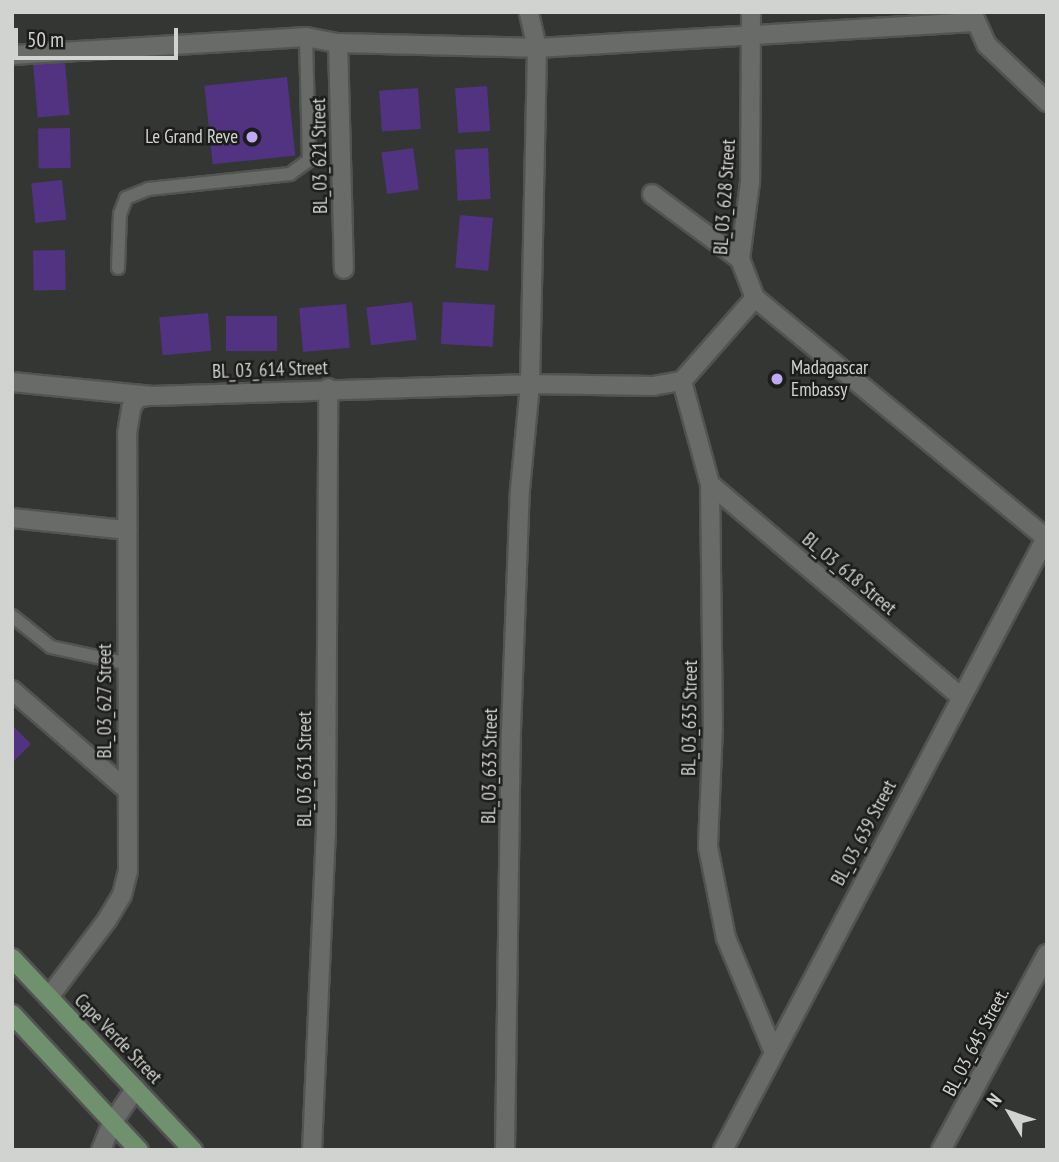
<!DOCTYPE html>
<style>
body{margin:0}
#map{position:relative;width:1059px;height:1162px;overflow:hidden;background:#333633;font-family:"PT Sans Narrow",sans-serif}
div>[style]{position:absolute}
.building>*{inset:0;background:#513382;transform-origin:0 0}
.roads{filter:drop-shadow(2px 0 #525451) drop-shadow(-2px 0 #525451) drop-shadow(0 2px #525451) drop-shadow(0 -2px #525451)}
.service>*{height:12px;margin:-6px;padding:0 6px;transform-origin:6px;border-radius:6px;background:#686b67}
.minor>*{height:18px;margin:-9px;padding:0 9px;transform-origin:9px;border-radius:9px;background:#686b67}
.tertiary>*{height:18px;margin:-9px;padding:0 9px;transform-origin:9px;border-radius:9px;background:#686b67}
.primary>*{height:18px;margin:-9px;padding:0 9px;transform-origin:9px;border-radius:9px;background:#70916e}
.dots>*{width:19px;height:19px;translate:-50% -50%;box-sizing:border-box;border:4px solid #1c1d1b;border-radius:50%}
span{translate:-50% -50%;white-space:nowrap;text-align:center;line-height:1.15;-webkit-text-stroke:5px #1c1d1b;paint-order:stroke}
.poi-label{font-size:19px;color:#d1d3d0}
.right{translate:-100% -50%;text-align:right}
.left{translate:0 -50%;text-align:left}
.street-label{font-size:19px;color:#d1d3d0}
.frame{position:absolute;inset:0;border:14px solid #d1d3d0;pointer-events:none}
.north{position:absolute;left:975px;top:1078px;width:70px;height:70px;-webkit-text-stroke:5px #1c1d1b;paint-order:stroke;rotate:309deg;font-size:19px;font-weight:700;line-height:28px;text-align:center;color:#d1d3d0}
.north::after{content:'';display:block;margin:auto;width:24px;height:32px;background:#d1d3d0;clip-path:polygon(50% 0,100% 100%,50% 72%,0 100%)}
.scale{position:absolute;left:14px;top:28px;width:164px;height:32px;box-sizing:border-box;border:4px solid #d1d3d0;border-top:0;padding-left:9px;font-size:21px;line-height:24px;white-space:nowrap;color:#d1d3d0;-webkit-text-stroke:5px #1c1d1b;paint-order:stroke}
</style>
<div id="map">
<div class="building">
<div style="left:65px;top:62px;width:53px;height:32px;rotate:85deg"></div>
<div style="left:287px;top:77px;width:79px;height:83px;rotate:84deg"></div>
<div style="left:487px;top:86px;width:45px;height:32px;rotate:86deg"></div>
<div style="left:418px;top:88px;width:41px;height:39px;rotate:86deg"></div>
<div style="left:70px;top:128px;width:40px;height:32px;rotate:89deg"></div>
<div style="left:413px;top:148px;width:42px;height:32px;rotate:82deg"></div>
<div style="left:488px;top:148px;width:51px;height:33px;rotate:87deg"></div>
<div style="left:62px;top:180px;width:40px;height:31px;rotate:84deg"></div>
<div style="left:460px;top:215px;width:33px;height:53px;rotate:5deg"></div>
<div style="left:65px;top:250px;width:40px;height:32px;rotate:89deg"></div>
<div style="left:412px;top:302px;width:38px;height:46px;rotate:83deg"></div>
<div style="left:443px;top:302px;width:52px;height:42px;rotate:3deg"></div>
<div style="left:346px;top:304px;width:44px;height:47px;rotate:85deg"></div>
<div style="left:208px;top:313px;width:38px;height:49px;rotate:85deg"></div>
<div style="left:226px;top:316px;width:51px;height:35px"></div>
<div style="clip-path:polygon(12px 725px,31px 744px,12px 763px)"></div>
</div>
<div class="roads">
<div class="service">
<div style="left:118px;top:268px;width:54px;rotate:-87.9deg"></div>
<div style="left:120px;top:214px;width:17px;rotate:-69deg"></div>
<div style="left:126px;top:198px;width:24px;rotate:-22deg"></div>
<div style="left:148px;top:189px;width:143px;rotate:-6deg"></div>
<div style="left:290px;top:174px;width:24px;rotate:-36deg"></div>
<div style="left:309px;top:160px;width:123px;rotate:-91.4deg"></div>
<div style="left:12px;top:616px;width:50px;rotate:38.5deg"></div>
<div style="left:51px;top:647px;width:76px;rotate:12.2deg"></div>
</div>
<div class="minor">
<div style="left:338px;top:43px;width:226px;rotate:88.5deg"></div>
<div style="left:12px;top:55px;width:295px;rotate:-3.5deg"></div>
<div style="left:306px;top:37px;width:33px;rotate:11deg"></div>
<div style="left:338px;top:43px;width:199px;rotate:1.4deg"></div>
<div style="left:537px;top:48px;width:437px;rotate:-3.4deg"></div>
<div style="left:652px;top:194px;width:109px;rotate:36.5deg"></div>
<div style="left:682px;top:381px;width:107px;rotate:74.8deg"></div>
<div style="left:710px;top:484px;width:242px;rotate:89.3deg"></div>
<div style="left:713px;top:726px;width:121px;rotate:92.4deg"></div>
<div style="left:708px;top:847px;width:93px;rotate:78.8deg"></div>
<div style="left:726px;top:938px;width:119px;rotate:67.3deg"></div>
<div style="left:12px;top:382px;width:141px;rotate:5.7deg"></div>
<div style="left:152px;top:396px;width:378px;rotate:-1.8deg"></div>
<div style="left:530px;top:384px;width:123px;rotate:0.9deg"></div>
<div style="left:653px;top:386px;width:29px;rotate:-10deg"></div>
<div style="left:682px;top:381px;width:111px;rotate:-48.7deg"></div>
<div style="left:710px;top:484px;width:329px;rotate:40.3deg"></div>
<div style="left:12px;top:518px;width:116px;rotate:6deg"></div>
<div style="left:12px;top:690px;width:151px;rotate:41deg"></div>
<div style="left:49px;top:997px;width:96px;rotate:-53deg"></div>
<div style="left:107px;top:920px;width:29px;rotate:-59deg"></div>
<div style="left:122px;top:895px;width:25px;rotate:-76deg"></div>
<div style="left:128px;top:871px;width:437px;rotate:-90.1deg"></div>
<div style="left:127px;top:434px;width:26px;rotate:-81deg"></div>
<div style="left:131px;top:408px;width:12px;rotate:-59deg"></div>
<div style="left:137px;top:398px;width:11px;rotate:-10deg"></div>
<div style="left:101px;top:1150px;width:29px;rotate:-68deg"></div>
<div style="left:112px;top:1123px;width:42px;rotate:-55.6deg"></div>
<div style="left:312px;top:1150px;width:319px;rotate:-87.5deg"></div>
<div style="left:326px;top:831px;width:443px;rotate:-89.7deg"></div>
<div style="left:505px;top:1150px;width:419px;rotate:-89.2deg"></div>
<div style="left:511px;top:731px;width:241px;rotate:-87.9deg"></div>
<div style="left:520px;top:490px;width:106px;rotate:-84.6deg"></div>
<div style="left:530px;top:384px;width:336px;rotate:-88.8deg"></div>
<div style="left:537px;top:48px;width:37px;rotate:-103deg"></div>
<div style="left:723px;top:1150px;width:692px;rotate:-62.18deg"></div>
<div style="left:941px;top:1150px;width:223px;rotate:-61.6deg"></div>
</div>
<div class="tertiary">
<div style="left:751px;top:12px;width:170px;rotate:90.3deg"></div>
<div style="left:750px;top:182px;width:78px;rotate:97.4deg"></div>
<div style="left:740px;top:259px;width:42px;rotate:69deg"></div>
<div style="left:755px;top:298px;width:379px;rotate:39.5deg"></div>
<div style="left:972px;top:12px;width:36px;rotate:66deg"></div>
<div style="left:987px;top:45px;width:83px;rotate:43.5deg"></div>
</div>
<div class="primary">
<div style="left:12px;top:958px;width:264px;rotate:46.7deg"></div>
<div style="left:12px;top:1014px;width:186px;rotate:47deg"></div>
</div>
</div>
<div class="dots">
<div style="left:252px;top:137px;background:#bfa9f4"></div>
<div style="left:777px;top:379px;background:#bfa9f4"></div>
</div>
<div class="poi-label">
<span class="right" style="left:238px;top:137px">Le Grand Reve</span>
<span class="left" style="left:791px;top:379px">Madagascar<br>Embassy</span>
</div>
<div class="street-label">
<span style="left:320px;top:156px;rotate:-91deg">BL_03_621 Street</span>
<span style="left:725px;top:197px;rotate:-86deg">BL_03_628 Street</span>
<span style="left:270px;top:370px;rotate:-2deg">BL_03_614 Street</span>
<span style="left:849px;top:574px;rotate:40deg">BL_03_618 Street</span>
<span style="left:105px;top:701px;rotate:-90deg">BL_03_627 Street</span>
<span style="left:690px;top:718px;rotate:-89deg">BL_03_635 Street</span>
<span style="left:490px;top:766px;rotate:-89deg">BL_03_633 Street</span>
<span style="left:305px;top:769px;rotate:-90deg">BL_03_631 Street</span>
<span style="left:864px;top:833px;rotate:-62deg">BL_03_639 Street</span>
<span style="left:118px;top:1039px;rotate:46deg">Cape Verde Street</span>
<span style="left:976px;top:1042px;rotate:-62deg">BL_03_645 Street.</span>
</div>
<div class="frame"></div>
<div class="north">N</div>
<div class="scale">50 m</div>
</div>
